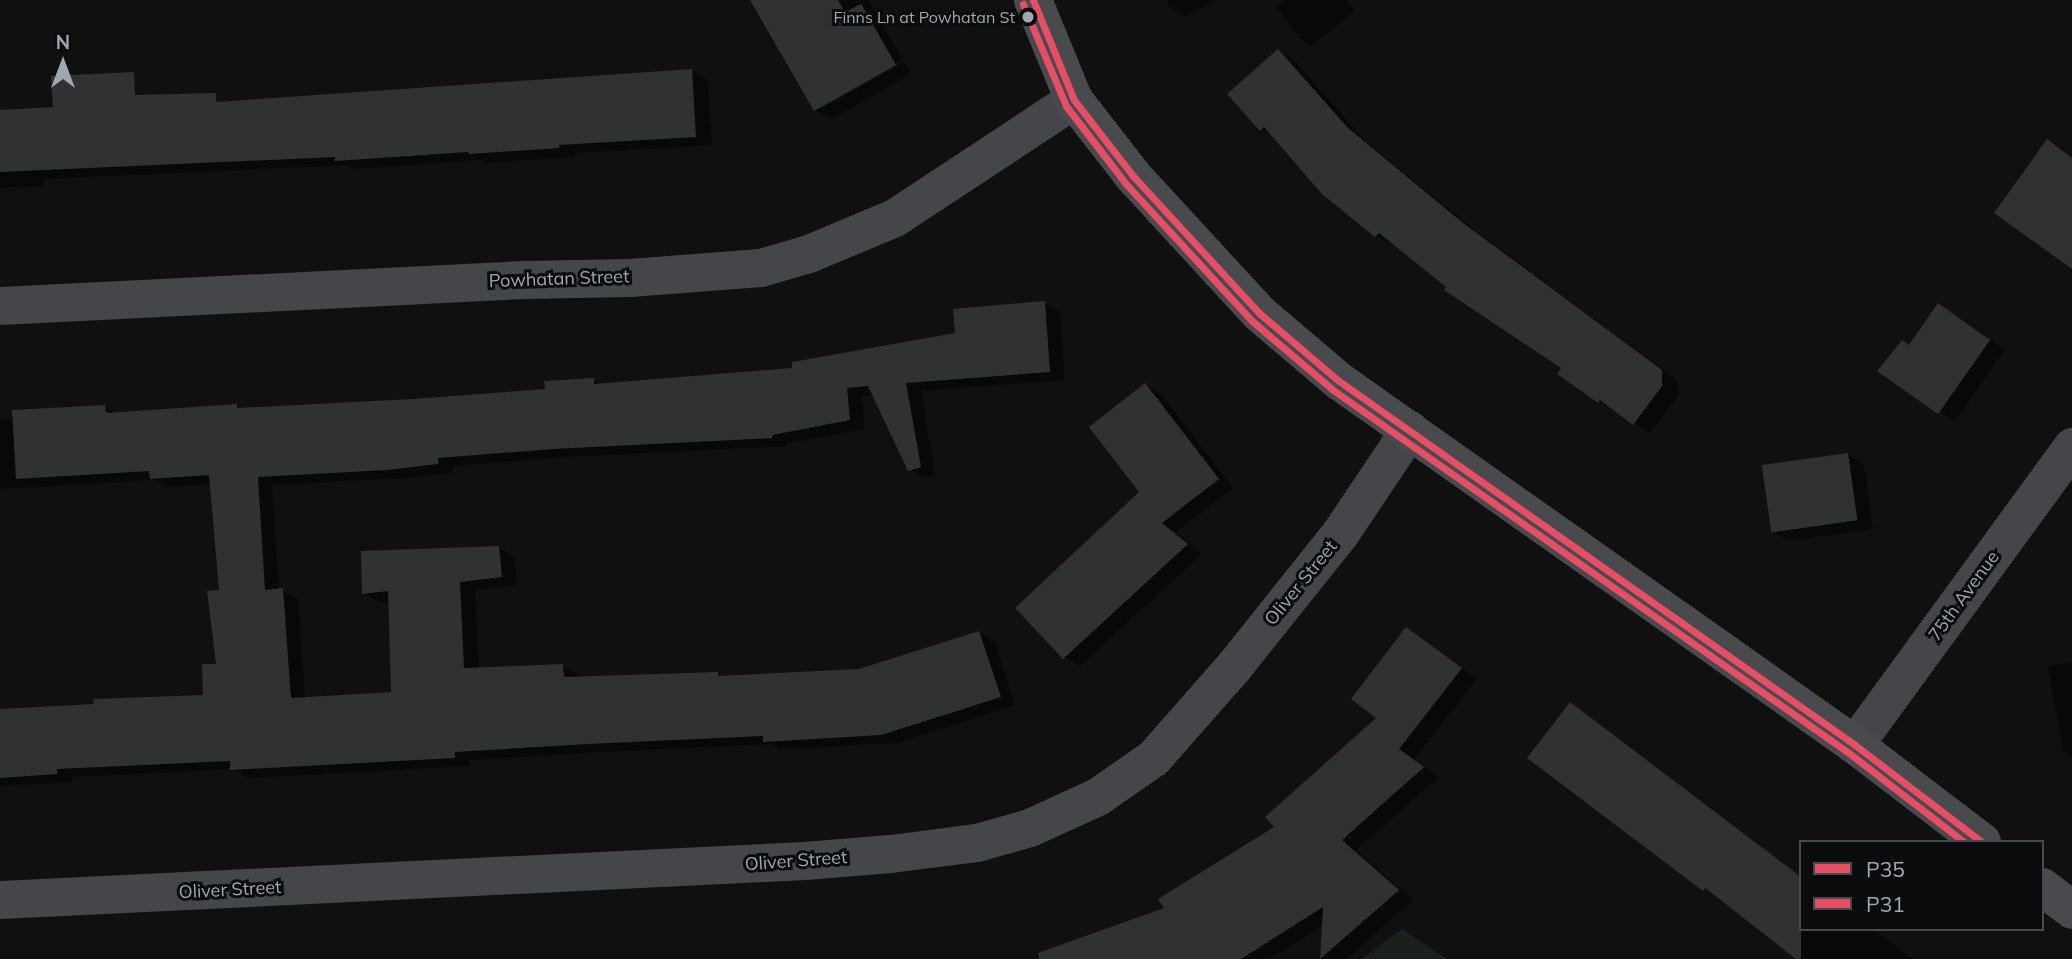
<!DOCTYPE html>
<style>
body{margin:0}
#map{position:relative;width:2072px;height:959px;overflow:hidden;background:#101010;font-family:Mulish,sans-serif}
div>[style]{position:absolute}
.green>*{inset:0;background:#1a201b}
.shadow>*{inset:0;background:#0007}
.building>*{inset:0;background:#303133;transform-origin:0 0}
.street>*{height:38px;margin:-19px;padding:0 19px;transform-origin:19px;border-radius:19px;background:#444649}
.secondary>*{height:38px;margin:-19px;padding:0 19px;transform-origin:19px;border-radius:19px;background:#484a4d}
.bus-1>*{height:7px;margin:-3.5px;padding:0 3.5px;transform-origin:3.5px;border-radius:3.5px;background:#e64e66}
.bus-2>*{height:7px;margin:-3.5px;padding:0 3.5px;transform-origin:3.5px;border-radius:3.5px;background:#e64e66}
.dots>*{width:19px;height:19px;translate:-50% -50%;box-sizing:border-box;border:4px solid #0a0b0c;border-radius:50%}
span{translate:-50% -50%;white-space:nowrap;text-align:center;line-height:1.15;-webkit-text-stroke:6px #0a0b0c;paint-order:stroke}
.bus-label{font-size:16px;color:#a1a7b1}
.right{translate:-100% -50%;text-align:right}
.street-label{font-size:18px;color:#a1a7b1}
.legend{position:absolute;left:1799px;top:840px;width:245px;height:91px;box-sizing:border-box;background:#0a0b0c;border:2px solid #46494e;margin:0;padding:9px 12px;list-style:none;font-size:21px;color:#a1a7b1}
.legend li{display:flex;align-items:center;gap:14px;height:35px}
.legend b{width:35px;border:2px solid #46494e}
.north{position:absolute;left:28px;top:28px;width:70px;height:70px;-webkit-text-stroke:5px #0a0b0c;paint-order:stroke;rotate:0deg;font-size:19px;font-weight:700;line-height:28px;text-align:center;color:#a1a7b1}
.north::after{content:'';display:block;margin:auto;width:24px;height:32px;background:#a1a7b1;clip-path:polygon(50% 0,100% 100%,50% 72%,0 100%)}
</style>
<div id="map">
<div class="green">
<div style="clip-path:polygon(1402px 929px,1447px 959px,1361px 959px)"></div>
</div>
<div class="shadow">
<div style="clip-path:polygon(752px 0,868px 0,902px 59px,821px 105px,821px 109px,904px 62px,911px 74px,832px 119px,815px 110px)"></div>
<div style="clip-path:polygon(1166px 0,1217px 0,1185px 16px,1169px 7px)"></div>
<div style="clip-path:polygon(1285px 0,1346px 0,1355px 11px,1311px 46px,1303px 41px,1276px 7px)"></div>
<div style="clip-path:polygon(1278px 51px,1294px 60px,1364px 140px,1480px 234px,1678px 381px,1678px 396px,1650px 433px,1599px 402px,1564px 368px,1448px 287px,1394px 243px,1392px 245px,1376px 236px,1275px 137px,1261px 129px)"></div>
<div style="clip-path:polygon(692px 71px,708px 80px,712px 145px,575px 153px,575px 157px,486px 163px,482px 160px,353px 169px,346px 165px,44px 179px,44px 186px,0 188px,0 112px,216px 101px,220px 104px)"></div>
<div style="clip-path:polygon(1044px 303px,1060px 311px,1065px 380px,921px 391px,935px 475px,925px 478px,909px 469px,874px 395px,862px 396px,865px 429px,787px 443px,787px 446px,569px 457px,453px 466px,453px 473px,404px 478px,272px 485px,279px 590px,298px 599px,305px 699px,393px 694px,390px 601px,379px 602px,364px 593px,499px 548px,514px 557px,517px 585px,475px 590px,479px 669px,563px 666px,578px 675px,578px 679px,717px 674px,723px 677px,860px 671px,979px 632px,995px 641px,1015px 705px,898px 743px,780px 749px,772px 744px,604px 752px,469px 760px,470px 766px,248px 778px,233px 769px,72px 777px,72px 782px,0 786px,0 711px,205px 697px,217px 666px,221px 591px,211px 484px,167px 487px,155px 480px,0 489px,0 420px,105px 407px,117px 414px,236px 406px,242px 409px,412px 401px,547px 390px,593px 380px,602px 385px,794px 370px,957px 335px)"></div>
<div style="clip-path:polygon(1955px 315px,2005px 350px,1955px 421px,1939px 412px,1910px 347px)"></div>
<div style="clip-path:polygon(1145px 385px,1161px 394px,1233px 488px,1176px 532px,1202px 554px,1080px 666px,1064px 657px,1141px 492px)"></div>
<div style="clip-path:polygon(1848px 455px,1864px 464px,1873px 529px,1789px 541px,1773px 532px)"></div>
<div style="clip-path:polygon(1407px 629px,1477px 679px,1414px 759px,1439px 777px,1356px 850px,1413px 900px,1346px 959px,1320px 959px,1323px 925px,1270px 959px,1041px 959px,1167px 909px,1277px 827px,1379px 718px)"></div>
<div style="clip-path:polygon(2072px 662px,2072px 756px,2063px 751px,2048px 666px)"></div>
<div style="clip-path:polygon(1571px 704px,1760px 845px,1758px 848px,1801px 929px,1873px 929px,1913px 959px,1799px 959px,1704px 889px)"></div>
</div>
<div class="building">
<div style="clip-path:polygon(750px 0,838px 0,845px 12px,861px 4px,896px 65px,814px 111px)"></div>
<div style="clip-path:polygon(1278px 49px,1348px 128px,1463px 223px,1662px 370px,1662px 386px,1633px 425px,1600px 400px,1598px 403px,1557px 374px,1561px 368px,1444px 290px,1446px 287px,1379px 233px,1375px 237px,1322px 194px,1264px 127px,1260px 131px,1227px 94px)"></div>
<div style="clip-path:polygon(692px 69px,696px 137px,559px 145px,559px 148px,469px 154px,468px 152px,335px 161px,335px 157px,0 172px,0 110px,53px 107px,51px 76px,134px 72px,135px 95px,216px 93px,216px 102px)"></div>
<div style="clip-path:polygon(2047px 139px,2072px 158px,2072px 269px,1994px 213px)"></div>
<div style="clip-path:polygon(1045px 301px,1050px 372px,906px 383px,921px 467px,908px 471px,868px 386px,847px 388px,850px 420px,772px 435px,772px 438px,553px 449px,438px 458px,438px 464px,387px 470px,258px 477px,265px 590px,283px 588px,291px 698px,391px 692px,388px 591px,362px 594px,361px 551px,499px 546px,502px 577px,460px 582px,464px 668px,563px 664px,564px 677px,718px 672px,718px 676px,859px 669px,979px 631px,1001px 697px,881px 735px,763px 742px,763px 736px,588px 744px,455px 752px,455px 758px,230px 770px,230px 761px,57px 769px,57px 774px,0 778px,0 709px,94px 704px,93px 699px,203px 695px,202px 664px,216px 664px,207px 591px,219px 590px,209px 475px,150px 479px,149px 471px,16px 479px,12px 410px,105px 405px,106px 413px,237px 404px,237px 408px,412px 399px,545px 389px,544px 381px,594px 378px,594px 384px,792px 368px,792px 362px,955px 333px,953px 309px)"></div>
<div style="clip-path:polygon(1938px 303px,1990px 340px,1938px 414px,1877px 371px,1902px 340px,1909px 345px)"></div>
<div style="clip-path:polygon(1145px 383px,1219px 479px,1162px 523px,1188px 544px,1063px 659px,1015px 608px,1139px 492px,1089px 427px)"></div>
<div style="left:1848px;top:453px;width:68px;height:87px;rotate:82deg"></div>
<div style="clip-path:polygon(1406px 627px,1462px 668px,1399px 749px,1424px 767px,1342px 840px,1399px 890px,1320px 959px,1323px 907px,1241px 959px,1039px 959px,1038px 953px,1164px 908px,1158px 899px,1274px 827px,1265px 817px,1376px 718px,1351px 699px)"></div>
<div style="clip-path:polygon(1570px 702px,1801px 877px,1801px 959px,1796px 959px,1705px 888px,1703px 891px,1527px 758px)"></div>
</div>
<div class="street">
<div style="left:0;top:306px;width:525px;rotate:-2.84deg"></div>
<div style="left:524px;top:280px;width:106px;rotate:-1.1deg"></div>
<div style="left:630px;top:278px;width:131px;rotate:-4.4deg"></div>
<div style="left:761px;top:268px;width:50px;rotate:-16.3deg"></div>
<div style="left:809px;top:254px;width:93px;rotate:-22.7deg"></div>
<div style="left:895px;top:218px;width:214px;rotate:-33.4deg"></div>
<div style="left:1855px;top:745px;width:369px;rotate:-53.9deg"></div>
<div style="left:0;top:900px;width:806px;rotate:-2.77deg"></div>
<div style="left:805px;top:861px;width:86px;rotate:-4.7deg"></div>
<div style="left:891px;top:854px;width:87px;rotate:-7.3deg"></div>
<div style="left:977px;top:843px;width:55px;rotate:-15.8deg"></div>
<div style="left:1030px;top:828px;width:75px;rotate:-24.5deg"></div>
<div style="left:1098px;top:797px;width:68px;rotate:-34.9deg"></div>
<div style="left:1154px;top:758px;width:121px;rotate:-48.7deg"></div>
<div style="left:1234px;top:667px;width:171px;rotate:-51.4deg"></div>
<div style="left:1341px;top:533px;width:124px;rotate:-56.2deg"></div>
</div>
<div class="secondary">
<div style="left:1033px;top:0;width:108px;rotate:67.7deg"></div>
<div style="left:1074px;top:100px;width:98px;rotate:52.1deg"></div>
<div style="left:1134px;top:177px;width:185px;rotate:47.4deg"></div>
<div style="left:1259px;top:313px;width:105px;rotate:40.4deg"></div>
<div style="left:1339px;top:381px;width:631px;rotate:35.2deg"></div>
<div style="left:1855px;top:745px;width:160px;rotate:37.4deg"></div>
<div style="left:2042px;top:887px;width:38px;rotate:37deg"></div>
</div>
<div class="bus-1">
<div style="left:1033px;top:0;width:108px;rotate:67.7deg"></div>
<div style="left:1074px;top:100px;width:98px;rotate:52.1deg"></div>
<div style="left:1134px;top:177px;width:185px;rotate:47.4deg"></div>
<div style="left:1259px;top:313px;width:105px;rotate:40.4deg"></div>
<div style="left:1339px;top:381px;width:631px;rotate:35.2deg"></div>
<div style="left:1855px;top:745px;width:160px;rotate:37.4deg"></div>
</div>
<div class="bus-2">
<div style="left:1023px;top:4px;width:111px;rotate:67.1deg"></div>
<div style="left:1066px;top:106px;width:98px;rotate:52.4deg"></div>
<div style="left:1126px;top:184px;width:186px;rotate:47.4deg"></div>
<div style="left:1252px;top:321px;width:106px;rotate:40.4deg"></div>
<div style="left:1333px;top:390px;width:631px;rotate:35.13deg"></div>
<div style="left:1849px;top:753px;width:145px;rotate:37.7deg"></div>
</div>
<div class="dots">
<div style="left:1028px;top:17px;background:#a1a7b1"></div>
</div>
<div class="bus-label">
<span class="right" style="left:1015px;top:17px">Finns Ln at Powhatan St</span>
</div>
<div class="street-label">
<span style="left:559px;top:279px;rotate:-2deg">Powhatan Street</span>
<span style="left:1301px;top:583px;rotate:-51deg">Oliver Street</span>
<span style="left:1964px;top:596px;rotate:-54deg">75th Avenue</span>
<span style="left:796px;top:861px;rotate:-4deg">Oliver Street</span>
<span style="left:230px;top:890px;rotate:-3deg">Oliver Street</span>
</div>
<ul class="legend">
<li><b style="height:9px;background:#e64e66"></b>P35</li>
<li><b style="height:9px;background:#e64e66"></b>P31</li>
</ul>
<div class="north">N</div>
</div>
